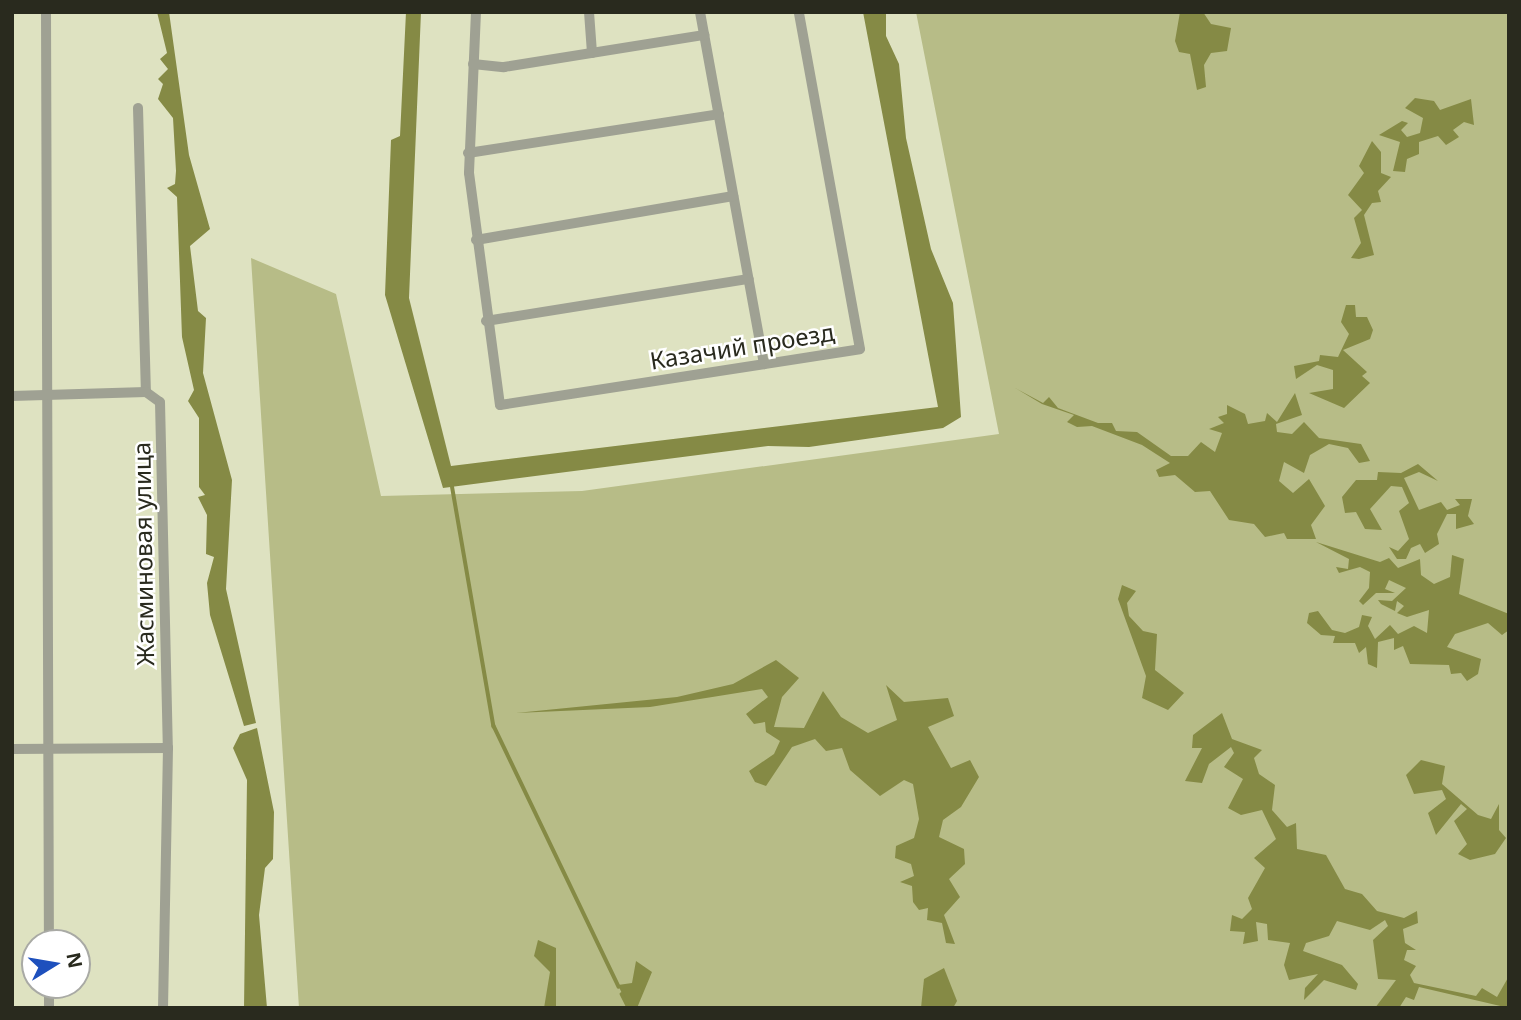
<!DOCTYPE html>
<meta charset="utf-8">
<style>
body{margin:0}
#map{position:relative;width:1521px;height:1020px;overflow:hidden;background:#dee2c1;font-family:"Noto Sans",sans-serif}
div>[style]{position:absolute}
.green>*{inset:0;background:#b7bc87}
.water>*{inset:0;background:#858a45}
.stream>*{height:3.5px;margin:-1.75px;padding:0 1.75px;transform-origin:1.75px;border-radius:1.75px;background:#858a45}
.minor>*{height:10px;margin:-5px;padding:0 5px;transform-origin:5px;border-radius:5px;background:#9fa193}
span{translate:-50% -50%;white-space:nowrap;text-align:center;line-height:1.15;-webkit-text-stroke:5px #fff;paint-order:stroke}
.street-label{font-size:24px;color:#292a1e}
.frame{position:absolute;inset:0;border:14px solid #292a1e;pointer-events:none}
.north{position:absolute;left:21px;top:929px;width:70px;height:70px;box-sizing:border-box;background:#fff;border:2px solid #a9aaa5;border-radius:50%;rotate:79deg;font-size:19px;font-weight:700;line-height:28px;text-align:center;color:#292a1e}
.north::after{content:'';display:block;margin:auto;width:24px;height:32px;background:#1e50bd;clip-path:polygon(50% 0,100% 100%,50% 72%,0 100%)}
</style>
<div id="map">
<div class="green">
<div style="clip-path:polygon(916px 12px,1509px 12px,1509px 1008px,299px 1008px,251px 258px,336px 294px,381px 496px,582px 491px,999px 434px)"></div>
</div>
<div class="water">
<div style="clip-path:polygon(157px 12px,169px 12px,189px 155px,210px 229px,190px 246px,198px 311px,206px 318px,203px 373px,232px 480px,226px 589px,256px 723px,244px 726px,210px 615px,207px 583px,214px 557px,206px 554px,207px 515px,198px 497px,205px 495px,199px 487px,199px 418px,188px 401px,194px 390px,182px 337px,177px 197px,167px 188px,175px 184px,176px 171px,173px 118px,158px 99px,163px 84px,158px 79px,168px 69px,160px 59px,167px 53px)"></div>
<div style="clip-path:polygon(406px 12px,421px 12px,409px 298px,451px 466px,938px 407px,863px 12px,886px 12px,886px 36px,899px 64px,906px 138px,931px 249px,953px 303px,961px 417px,943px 428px,809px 447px,768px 446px,443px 488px,385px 295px,391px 140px,400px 136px)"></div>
<div style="clip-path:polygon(1180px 12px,1203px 12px,1211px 24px,1231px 28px,1227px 51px,1211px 53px,1204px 65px,1206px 87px,1197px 90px,1190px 54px,1179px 52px,1175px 41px)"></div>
<div style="clip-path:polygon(1415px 98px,1434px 101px,1440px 110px,1471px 99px,1474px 125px,1464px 122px,1453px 130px,1459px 137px,1446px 145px,1438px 136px,1419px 142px,1419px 154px,1407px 159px,1405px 172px,1393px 171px,1400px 142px,1379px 135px,1402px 121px,1408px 123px,1401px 130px,1407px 137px,1420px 133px,1423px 118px,1405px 108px)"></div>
<div style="clip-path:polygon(1372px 141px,1381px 152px,1381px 173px,1391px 177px,1378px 191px,1381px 202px,1372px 203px,1364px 215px,1374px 255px,1359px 259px,1351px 258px,1361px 243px,1354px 218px,1362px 210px,1348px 195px,1364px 173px,1359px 166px)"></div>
<div style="clip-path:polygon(1346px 305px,1355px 305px,1356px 317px,1367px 317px,1373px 330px,1370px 339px,1343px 350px,1367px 372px,1362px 376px,1370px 383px,1344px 408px,1309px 393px,1333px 389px,1333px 370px,1317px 365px,1296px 379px,1294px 366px,1319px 361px,1320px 355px,1338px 357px,1349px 334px,1341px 322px)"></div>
<div style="clip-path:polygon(1015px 388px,1043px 403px,1049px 397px,1058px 408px,1098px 423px,1112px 423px,1116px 431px,1137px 432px,1171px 456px,1188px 456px,1201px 442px,1215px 452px,1222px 433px,1209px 429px,1224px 423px,1218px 417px,1227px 414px,1227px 405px,1245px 414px,1248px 424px,1265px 421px,1267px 413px,1277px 422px,1295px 393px,1302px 415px,1276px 424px,1277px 432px,1292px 434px,1304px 422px,1319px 438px,1361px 444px,1370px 461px,1359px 463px,1348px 448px,1329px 444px,1310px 455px,1304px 473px,1284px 462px,1279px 481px,1293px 493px,1309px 479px,1325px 506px,1311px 525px,1316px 539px,1287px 539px,1284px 533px,1265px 537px,1254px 524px,1229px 520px,1210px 491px,1195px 492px,1175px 475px,1159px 477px,1156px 470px,1170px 463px,1142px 445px,1092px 426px,1077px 427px,1067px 422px,1074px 415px,1042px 404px)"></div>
<div style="clip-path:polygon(1418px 464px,1438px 481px,1419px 472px,1404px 478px,1419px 510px,1441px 502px,1447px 510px,1460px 505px,1455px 499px,1472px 499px,1468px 516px,1474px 524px,1456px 529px,1456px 514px,1447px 514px,1437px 534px,1439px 544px,1425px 553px,1420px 544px,1411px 548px,1406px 559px,1397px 559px,1389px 547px,1398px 551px,1409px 539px,1399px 511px,1409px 503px,1402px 487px,1391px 486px,1370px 509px,1382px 530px,1365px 529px,1356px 512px,1345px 513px,1342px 497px,1356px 480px,1377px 480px,1378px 472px,1401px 473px)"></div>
<div style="clip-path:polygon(1316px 542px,1380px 562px,1389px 558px,1398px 568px,1420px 559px,1421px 575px,1434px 584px,1450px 577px,1452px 555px,1464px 559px,1459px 594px,1509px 614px,1509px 630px,1502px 635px,1488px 623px,1455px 634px,1447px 647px,1481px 659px,1478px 674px,1467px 681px,1461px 673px,1451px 674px,1449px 665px,1410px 664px,1403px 646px,1394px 650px,1394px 638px,1378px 642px,1377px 668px,1368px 664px,1366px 647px,1359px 653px,1355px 643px,1333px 643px,1335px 636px,1321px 635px,1307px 623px,1309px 613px,1318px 611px,1332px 630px,1345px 633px,1359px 627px,1362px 615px,1372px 617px,1368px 626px,1375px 639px,1390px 625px,1398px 634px,1414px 626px,1427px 633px,1429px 610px,1407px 617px,1397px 613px,1404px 606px,1397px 601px,1395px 611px,1381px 604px,1378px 600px,1392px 601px,1406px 588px,1389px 580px,1385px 589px,1395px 593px,1376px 593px,1363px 605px,1359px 601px,1369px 588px,1370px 572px,1360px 567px,1339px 573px,1336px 567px,1348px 569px,1349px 559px)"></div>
<div style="clip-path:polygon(1122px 585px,1136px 591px,1127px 603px,1129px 616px,1143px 631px,1157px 634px,1155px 670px,1184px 693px,1168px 710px,1142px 698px,1146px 676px,1118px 599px)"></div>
<div style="clip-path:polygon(776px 660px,799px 678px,782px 697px,774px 727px,804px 728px,823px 691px,841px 717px,868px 733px,897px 720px,886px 685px,904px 702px,948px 698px,954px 716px,928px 727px,951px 768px,970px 760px,979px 777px,961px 807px,943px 820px,939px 837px,964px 849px,965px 864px,949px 879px,960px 897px,944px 915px,955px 944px,946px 943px,942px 923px,927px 920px,928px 908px,919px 910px,913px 902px,912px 886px,900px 882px,914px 876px,911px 864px,895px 858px,896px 846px,914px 838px,919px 819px,913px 784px,904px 780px,880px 796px,850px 770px,842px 748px,826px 751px,815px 739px,792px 747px,766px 786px,755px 782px,749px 771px,774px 754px,780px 741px,766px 732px,765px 722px,754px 724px,746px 714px,768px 697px,762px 689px,650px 707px,516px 713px,677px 697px,733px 684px)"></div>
<div style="clip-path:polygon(1222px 713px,1232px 739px,1262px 750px,1254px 758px,1259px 774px,1275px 785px,1272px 810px,1287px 827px,1296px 823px,1297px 849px,1326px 855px,1345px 889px,1362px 894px,1377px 911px,1404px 918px,1417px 911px,1418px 923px,1403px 929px,1405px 943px,1416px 950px,1407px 950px,1404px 960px,1416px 966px,1410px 975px,1414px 983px,1476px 996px,1482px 988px,1497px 997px,1509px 976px,1509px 1008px,1419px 987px,1414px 1000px,1406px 997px,1399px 1008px,1375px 1008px,1396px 980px,1378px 979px,1373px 940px,1388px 926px,1385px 920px,1370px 930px,1337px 921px,1329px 936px,1306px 943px,1303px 951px,1342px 965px,1358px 984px,1356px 990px,1324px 980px,1304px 1000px,1305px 988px,1318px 974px,1289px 980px,1284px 965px,1290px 943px,1268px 940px,1267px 924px,1256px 922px,1258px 941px,1243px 944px,1245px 932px,1230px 931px,1232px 915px,1242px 919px,1252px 909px,1248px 898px,1265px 868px,1254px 858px,1276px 839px,1262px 810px,1241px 815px,1228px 808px,1243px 779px,1224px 767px,1234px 753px,1231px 747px,1209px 764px,1202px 783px,1185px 781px,1202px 748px,1192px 748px,1193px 735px)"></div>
<div style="clip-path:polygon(257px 728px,274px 812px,273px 859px,265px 868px,259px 915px,267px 1008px,244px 1008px,247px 780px,233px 748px,240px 734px)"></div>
<div style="clip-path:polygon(1421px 760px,1445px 766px,1442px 784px,1478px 815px,1491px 819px,1499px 804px,1499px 830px,1506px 838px,1495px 854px,1470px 860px,1458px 854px,1467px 844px,1454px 821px,1467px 809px,1461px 804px,1436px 835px,1428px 813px,1446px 799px,1442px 790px,1414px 794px,1406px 775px)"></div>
<div style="clip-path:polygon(538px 940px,556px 948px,556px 1008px,544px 1008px,550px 972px,534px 956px)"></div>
<div style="clip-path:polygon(636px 961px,652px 972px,637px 1008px,629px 1008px,618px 985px,632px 983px)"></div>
<div style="clip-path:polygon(944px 968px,957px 1001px,953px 1008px,921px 1008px,924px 979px)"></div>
</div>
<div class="stream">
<div style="left:452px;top:484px;width:246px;rotate:80.2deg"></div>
<div style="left:494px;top:726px;width:289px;rotate:64.4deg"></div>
<div style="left:622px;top:994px;width:16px;rotate:63deg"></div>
</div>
<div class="minor">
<div style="left:46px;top:12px;width:931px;rotate:89.82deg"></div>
<div style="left:476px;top:12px;width:161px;rotate:92.5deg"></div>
<div style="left:469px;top:173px;width:234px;rotate:82.4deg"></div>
<div style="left:500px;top:405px;width:364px;rotate:-8.8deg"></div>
<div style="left:860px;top:349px;width:342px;rotate:-100.3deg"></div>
<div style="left:589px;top:12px;width:41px;rotate:85.8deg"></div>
<div style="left:700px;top:12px;width:358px;rotate:79.7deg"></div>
<div style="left:473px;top:64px;width:31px;rotate:6deg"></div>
<div style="left:504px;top:67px;width:203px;rotate:-9.1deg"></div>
<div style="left:138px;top:108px;width:284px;rotate:88.4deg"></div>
<div style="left:468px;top:153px;width:254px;rotate:-8.8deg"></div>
<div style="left:476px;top:240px;width:261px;rotate:-9.7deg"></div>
<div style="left:486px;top:321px;width:266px;rotate:-9.1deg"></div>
<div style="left:146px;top:392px;width:17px;rotate:36deg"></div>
<div style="left:160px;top:402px;width:346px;rotate:88.7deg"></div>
<div style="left:168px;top:748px;width:260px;rotate:91.1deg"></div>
<div style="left:12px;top:396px;width:134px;rotate:-1.7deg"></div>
<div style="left:12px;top:749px;width:156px;rotate:-0.4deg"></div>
<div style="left:49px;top:985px;width:23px;rotate:90deg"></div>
</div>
<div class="street-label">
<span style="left:742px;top:346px;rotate:-9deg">Казачий проезд</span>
<span style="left:143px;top:554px;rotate:-91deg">Жасминовая улица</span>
</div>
<div class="frame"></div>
<div class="north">N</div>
</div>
